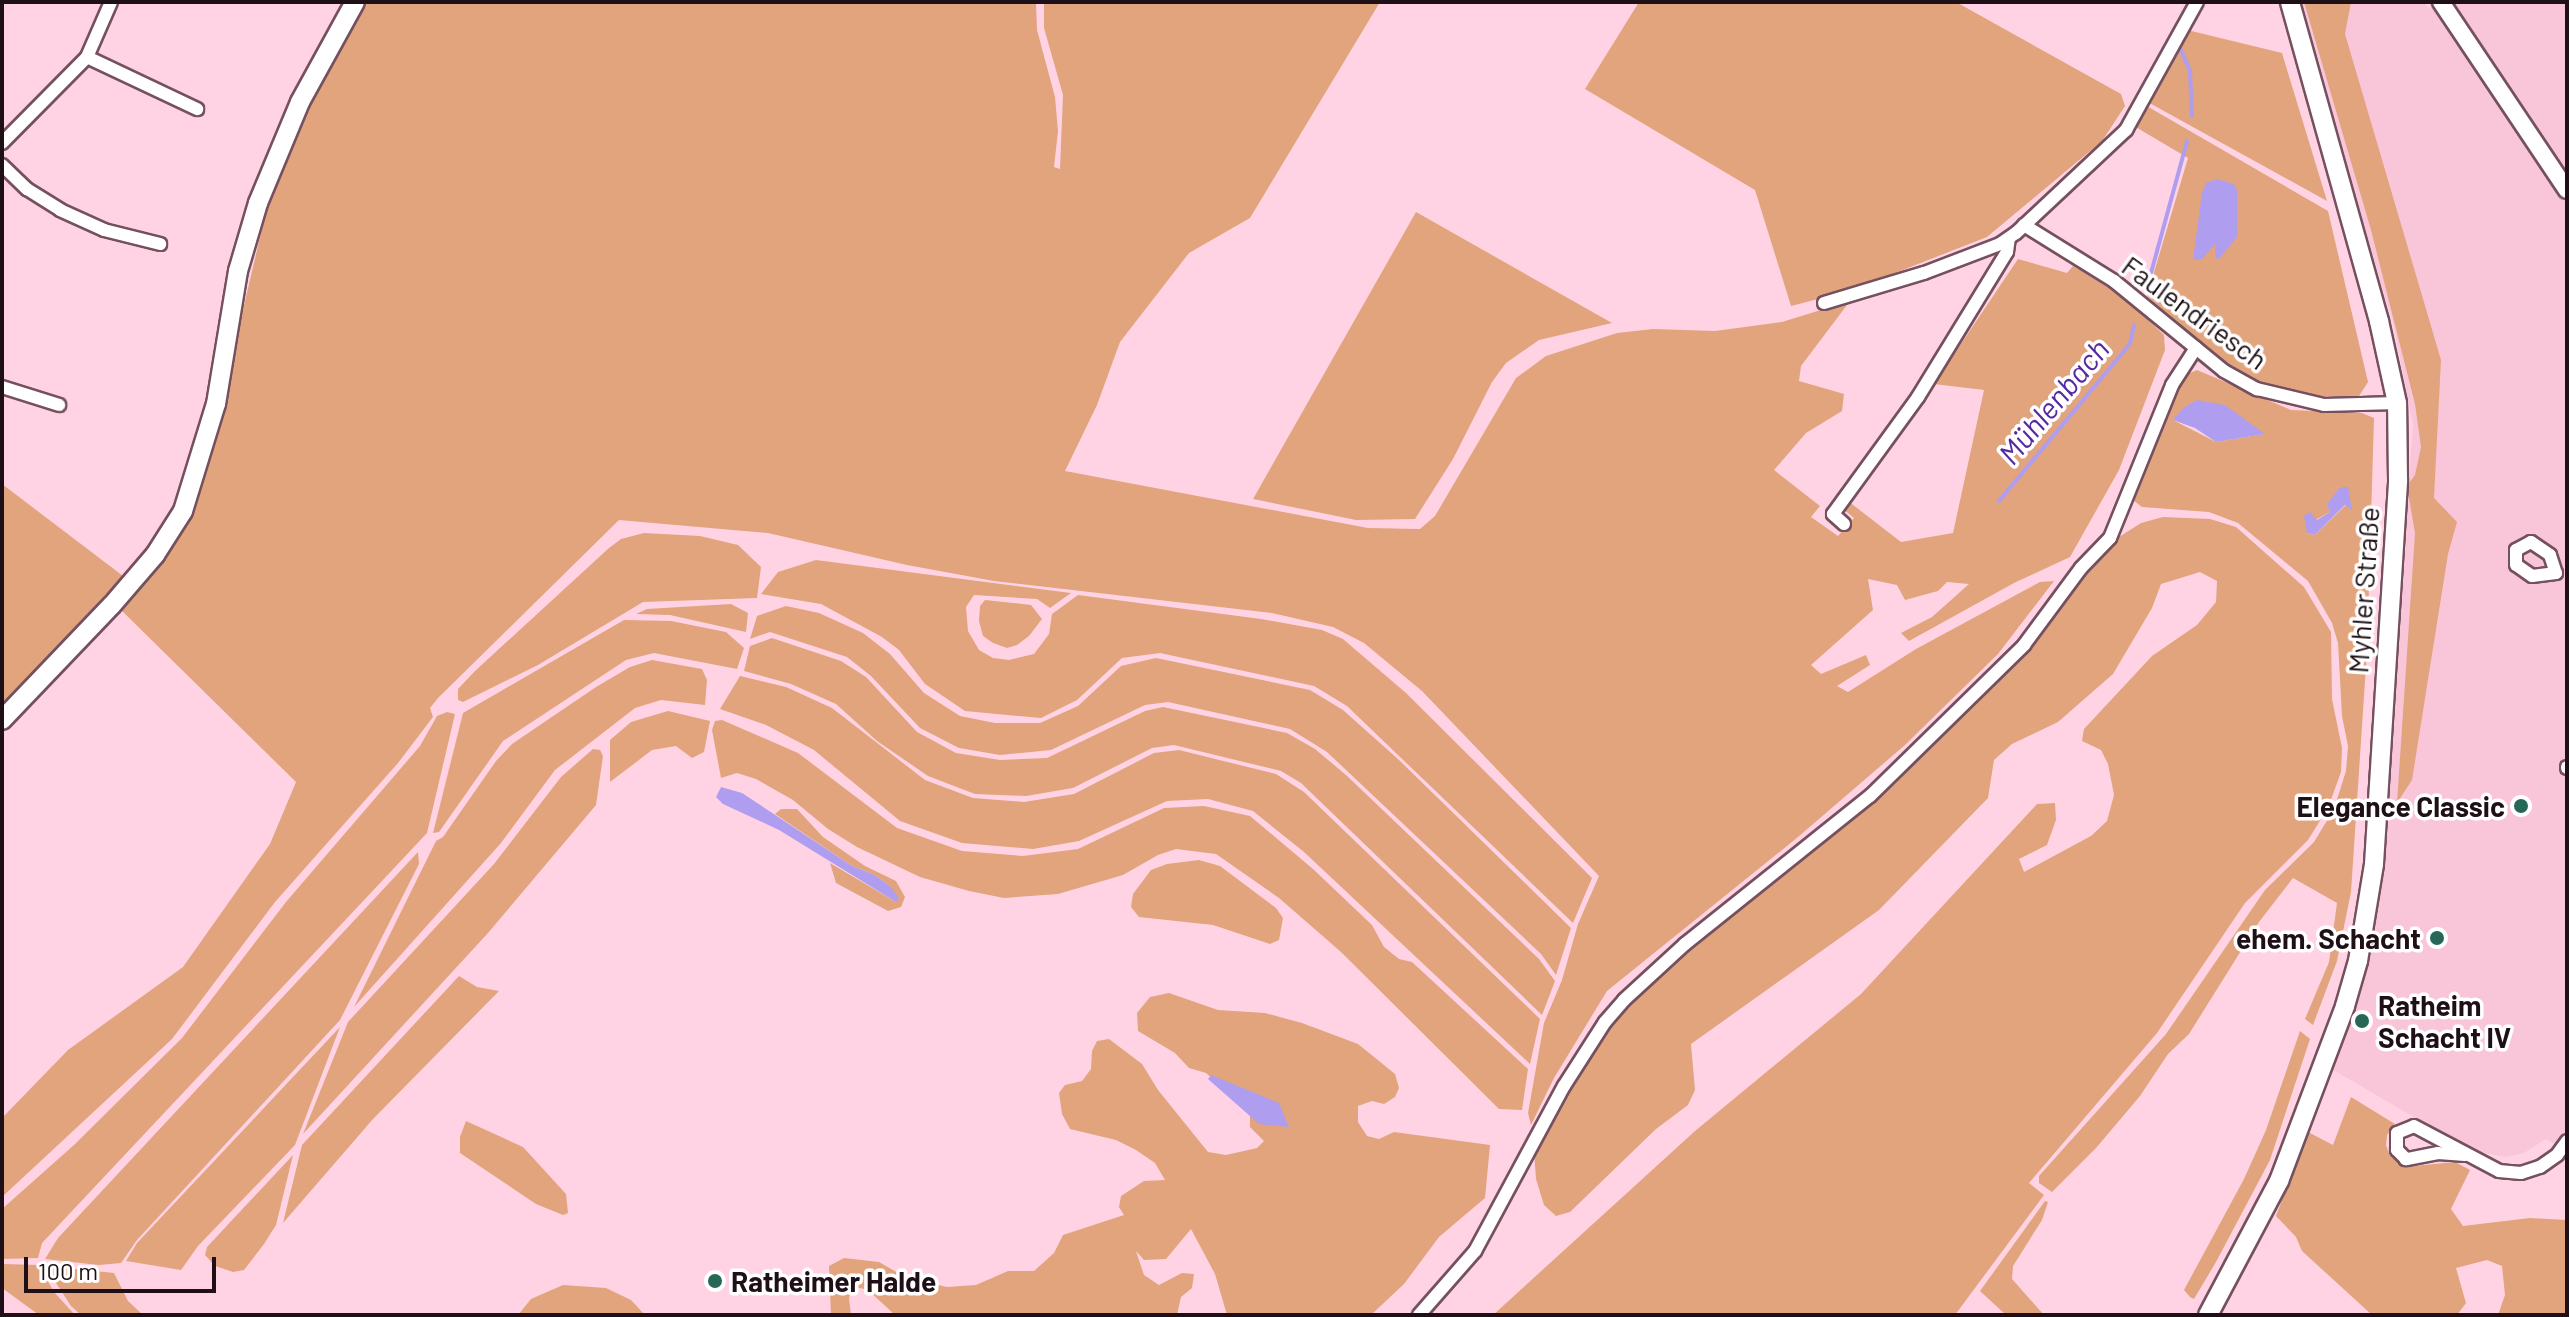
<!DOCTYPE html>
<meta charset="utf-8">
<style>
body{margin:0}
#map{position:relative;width:2569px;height:1317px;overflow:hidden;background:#ffd3e4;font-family:Barlow,sans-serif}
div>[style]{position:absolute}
.built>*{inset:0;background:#f9c5d9}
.green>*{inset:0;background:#e1a47d}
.water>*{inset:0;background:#af9df0}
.stream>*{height:4px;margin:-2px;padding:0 2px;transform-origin:2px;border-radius:2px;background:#af9df0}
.roads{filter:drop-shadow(2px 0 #75505f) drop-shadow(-2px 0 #75505f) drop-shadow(0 2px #75505f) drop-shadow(0 -2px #75505f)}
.minor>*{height:12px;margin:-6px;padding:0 6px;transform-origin:6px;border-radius:6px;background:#fff}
.tertiary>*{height:16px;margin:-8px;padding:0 8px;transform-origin:8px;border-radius:8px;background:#fff}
.secondary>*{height:18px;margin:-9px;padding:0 9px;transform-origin:9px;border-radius:9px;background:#fff}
.dots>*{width:22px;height:22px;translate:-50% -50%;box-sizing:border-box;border:4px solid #fff;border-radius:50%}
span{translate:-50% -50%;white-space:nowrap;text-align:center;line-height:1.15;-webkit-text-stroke:7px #fff;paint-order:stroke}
.street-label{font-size:28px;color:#1e1016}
.poi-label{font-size:28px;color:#1e1016;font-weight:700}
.right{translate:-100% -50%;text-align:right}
.left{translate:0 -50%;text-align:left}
.water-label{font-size:30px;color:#5429a1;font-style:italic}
.frame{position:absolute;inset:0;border:4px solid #1e1016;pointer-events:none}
.scale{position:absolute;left:24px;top:1257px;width:192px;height:36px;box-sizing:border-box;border:4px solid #1e1016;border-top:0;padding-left:10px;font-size:24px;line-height:28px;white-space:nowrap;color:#1e1016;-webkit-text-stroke:6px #fff;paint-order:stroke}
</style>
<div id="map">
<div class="built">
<div style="clip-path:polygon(2424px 2px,2429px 8px,2437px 2px,2567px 2px,2567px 1151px,2546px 1139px,2524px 1153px,2505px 1157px,2470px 1150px,2330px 1068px,2386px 758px,2413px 425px,2394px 327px,2299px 3px)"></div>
</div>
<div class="green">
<div style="clip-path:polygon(364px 2px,1036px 2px,1037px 30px,1055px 97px,1058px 131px,1054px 167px,1060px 169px,1063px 95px,1044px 28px,1044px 2px,1380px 2px,1250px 218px,1189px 253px,1120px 342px,1097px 405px,1065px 471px,1368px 528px,1420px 529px,1435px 516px,1516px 378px,1546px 356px,1617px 333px,1653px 329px,1715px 331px,1782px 322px,1850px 301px,1801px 366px,1799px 381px,1844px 394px,1842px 411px,1806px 433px,1774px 470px,1820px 506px,1811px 517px,1838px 536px,1854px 518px,1842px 508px,1848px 501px,1901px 542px,1953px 533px,1984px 390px,1934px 384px,2018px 259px,2067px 273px,2073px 266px,2082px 271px,2126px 299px,2164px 335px,2165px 350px,2119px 470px,2070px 557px,2014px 583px,1909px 641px,1901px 633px,1932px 617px,1969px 584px,1947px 582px,1938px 591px,1905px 600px,1897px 585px,1868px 579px,1873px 610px,1811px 665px,1821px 674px,1866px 655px,1870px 665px,1837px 686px,1848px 692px,1916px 649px,2040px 582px,2054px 581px,1998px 654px,1905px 745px,1798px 837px,1607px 991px,1554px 1078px,1531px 1125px,1528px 1113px,1544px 1023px,1562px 980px,1578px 924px,1599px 876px,1422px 691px,1364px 643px,1333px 627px,1272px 613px,994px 581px,907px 565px,768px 533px,619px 520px,438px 698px,430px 708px,433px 717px,398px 763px,275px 902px,172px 1039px,2px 1197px,2px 1118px,68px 1050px,183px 967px,270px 844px,296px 782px,118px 607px,137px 592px,169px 551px,196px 505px,225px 408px,241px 318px,270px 195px,309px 105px)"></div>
<div style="clip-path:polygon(1639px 2px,1956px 2px,2121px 94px,2125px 106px,2102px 141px,1987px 237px,1849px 291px,1791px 306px,1755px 190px,1585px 89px)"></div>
<div style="clip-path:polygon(2304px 2px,2351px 2px,2345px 34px,2441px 360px,2434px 498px,2457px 522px,2448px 554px,2412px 780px,2397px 803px,2415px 533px,2407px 486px,2415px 475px,2421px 447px,2415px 404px,2371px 230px)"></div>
<div style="clip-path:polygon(2179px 28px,2282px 53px,2327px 201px,2144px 100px)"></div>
<div style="clip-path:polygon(2145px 105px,2328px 211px,2368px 382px,2359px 396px,2310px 397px,2262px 384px,2215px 356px,2147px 296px,2188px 158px,2134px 126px)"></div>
<div style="clip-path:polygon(1416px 212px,1612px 323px,1539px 340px,1506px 363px,1492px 382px,1453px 459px,1415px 519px,1356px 520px,1253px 499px)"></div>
<div style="clip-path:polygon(evenodd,2197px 370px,2291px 410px,2362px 413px,2374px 418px,2367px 651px,2351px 892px,2337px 961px,2313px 1025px,2305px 1019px,2329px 962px,2337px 903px,2293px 878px,2259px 922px,2189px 1034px,2168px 1054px,2140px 1096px,2096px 1148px,2052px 1192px,2039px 1183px,2039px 1176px,2166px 1034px,2265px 890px,2314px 842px,2334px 809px,2346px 771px,2348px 746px,2342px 716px,2338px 643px,2332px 623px,2308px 581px,2238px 523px,2209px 512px,2142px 507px,2129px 497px,2126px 480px,2176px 379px,2197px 370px,2173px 420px,2264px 434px,2216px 442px,2173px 420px,2197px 370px,2340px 487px,2351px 509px,2346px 505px,2315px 535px,2307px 533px,2308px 524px,2330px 512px,2328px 504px,2340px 487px)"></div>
<div style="clip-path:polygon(2px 484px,123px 576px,2px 704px)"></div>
<div style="clip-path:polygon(2163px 517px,2210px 519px,2236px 527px,2304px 587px,2331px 632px,2332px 699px,2342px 748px,2341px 772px,2328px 808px,2308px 840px,2245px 903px,2157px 1033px,2029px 1183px,2044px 1195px,1955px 1315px,1493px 1315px,1695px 1131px,1861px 994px,2037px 804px,2055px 803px,2056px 820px,2047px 845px,2019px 859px,2024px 872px,2091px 836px,2107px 821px,2114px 795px,2108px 764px,2101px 750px,2082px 741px,2084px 729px,2152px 656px,2197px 625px,2216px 602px,2217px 581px,2200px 572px,2161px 584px,2152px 608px,2113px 674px,2058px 722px,2012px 744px,1994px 760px,1988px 798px,1879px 910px,1691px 1044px,1695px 1090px,1688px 1105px,1656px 1129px,1570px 1212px,1556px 1216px,1544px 1205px,1536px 1179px,1533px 1137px,1600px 1020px,1811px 844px,1989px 678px,2094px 553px,2141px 523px)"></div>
<div style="clip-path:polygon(644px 533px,700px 536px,738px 545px,761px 567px,757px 598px,643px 602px,538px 665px,463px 702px,458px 700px,458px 689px,475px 671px,609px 548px,621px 539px)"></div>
<div style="clip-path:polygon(816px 560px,1071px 593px,1050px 608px,1037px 599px,974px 595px,966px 607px,968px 631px,979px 650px,993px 658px,1009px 660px,1034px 654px,1049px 634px,1052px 614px,1078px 595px,1261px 619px,1322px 630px,1343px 639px,1406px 693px,1592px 878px,1573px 923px,1347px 706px,1314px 686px,1160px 653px,1122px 658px,1077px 700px,1041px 718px,965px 711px,925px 684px,899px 650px,882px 637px,821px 604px,761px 594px,778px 572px)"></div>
<div style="clip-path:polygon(985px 600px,1031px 605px,1042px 619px,1029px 636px,1017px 645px,1007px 648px,993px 643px,983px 636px,979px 621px,980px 606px)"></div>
<div style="clip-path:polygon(731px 604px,748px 613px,746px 632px,670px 615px,636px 614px,647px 609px)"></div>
<div style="clip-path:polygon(786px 606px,819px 613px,863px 633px,890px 654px,924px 693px,960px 716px,995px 723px,1040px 723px,1078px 706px,1121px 666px,1156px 658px,1310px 690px,1343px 710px,1399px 760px,1571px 928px,1556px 975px,1541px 954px,1327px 752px,1290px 729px,1168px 702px,1145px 705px,1051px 750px,1000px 755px,959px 748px,920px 728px,871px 676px,847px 657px,770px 632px,750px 639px,757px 616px)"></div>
<div style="clip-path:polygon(624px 620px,671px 621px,726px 632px,744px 648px,737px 669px,654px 653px,626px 660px,503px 741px,439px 832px,433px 833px,463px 713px)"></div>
<div style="clip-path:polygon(772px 638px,841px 661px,866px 677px,917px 732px,956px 753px,1000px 760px,1047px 758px,1145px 711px,1163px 707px,1287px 733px,1315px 749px,1346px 775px,1539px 959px,1555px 981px,1542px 1015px,1301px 783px,1281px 771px,1174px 745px,1152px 748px,1073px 788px,1026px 796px,975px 794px,928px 776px,877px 741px,836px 704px,791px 684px,744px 671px,750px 646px)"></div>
<div style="clip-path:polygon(652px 660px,702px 669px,707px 680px,705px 705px,661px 700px,635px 708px,555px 770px,501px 843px,354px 1007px,436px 841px,443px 837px,496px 761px,512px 744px,596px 687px,630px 667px)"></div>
<div style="clip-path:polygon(740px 676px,786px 687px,832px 708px,925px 780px,973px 798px,1024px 802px,1074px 794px,1154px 753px,1179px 750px,1276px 774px,1304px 792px,1540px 1019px,1530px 1064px,1304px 852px,1253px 811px,1208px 799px,1167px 801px,1079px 841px,1033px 849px,962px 843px,900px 821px,814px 750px,766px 725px,720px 709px)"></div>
<div style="clip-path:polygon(668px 711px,710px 721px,704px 752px,692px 758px,676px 746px,652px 750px,610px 782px,610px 740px,631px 722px)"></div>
<div style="clip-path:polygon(447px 712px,455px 714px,427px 833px,42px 1243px,38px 1258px,2px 1259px,2px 1209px,74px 1145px,182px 1038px,286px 902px,420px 746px,437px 716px)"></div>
<div style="clip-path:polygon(722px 720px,798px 753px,897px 828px,962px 851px,1023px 856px,1078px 849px,1164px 808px,1204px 806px,1250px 816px,1313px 869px,1372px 925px,1384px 947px,1399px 959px,1412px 962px,1528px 1069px,1522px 1110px,1499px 1109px,1341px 952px,1279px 898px,1216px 854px,1176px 849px,1158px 855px,1123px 875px,1058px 894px,1004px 898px,969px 891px,920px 877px,857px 847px,828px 829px,793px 800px,756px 779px,737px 773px,721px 778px,712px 730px,715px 721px)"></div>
<div style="clip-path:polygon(593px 749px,600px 750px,603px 756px,596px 805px,488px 933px,303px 1134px,348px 1022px,494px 864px,561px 777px)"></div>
<div style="clip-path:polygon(781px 809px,797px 809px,823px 837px,865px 866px,896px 881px,905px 897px,901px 907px,888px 911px,836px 883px,830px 863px,896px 902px,890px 886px,873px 874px,852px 866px,775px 814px)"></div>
<div style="clip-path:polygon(418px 852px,419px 864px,340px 1020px,137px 1240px,121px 1263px,99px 1265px,45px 1259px,58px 1238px)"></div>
<div style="clip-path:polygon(1199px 860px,1220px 866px,1276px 908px,1283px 918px,1279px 940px,1270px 944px,1213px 925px,1139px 917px,1131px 907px,1133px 894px,1151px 870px,1167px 864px)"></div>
<div style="clip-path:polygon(459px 976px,477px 987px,499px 991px,373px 1119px,283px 1223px,302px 1145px)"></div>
<div style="clip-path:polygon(1169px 993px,1218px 1010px,1265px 1013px,1302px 1023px,1358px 1044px,1395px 1074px,1399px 1088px,1395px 1097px,1384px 1104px,1372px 1101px,1358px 1106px,1358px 1122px,1367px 1136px,1379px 1139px,1394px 1132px,1490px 1145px,1485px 1198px,1439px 1237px,1404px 1284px,1371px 1315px,1227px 1315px,1215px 1274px,1191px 1229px,1166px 1259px,1144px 1260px,1136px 1251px,1144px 1275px,1159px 1285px,1182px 1273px,1194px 1274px,1192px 1288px,1181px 1297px,1177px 1315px,895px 1315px,868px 1290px,860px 1288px,852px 1289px,849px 1298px,851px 1315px,831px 1315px,829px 1266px,844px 1258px,879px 1262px,905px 1277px,947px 1287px,976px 1285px,1008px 1271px,1034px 1271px,1054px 1253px,1063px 1235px,1124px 1215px,1119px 1207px,1121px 1196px,1144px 1181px,1165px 1180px,1155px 1163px,1136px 1150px,1116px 1140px,1070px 1129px,1062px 1114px,1059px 1093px,1065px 1085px,1082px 1081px,1091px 1069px,1092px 1051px,1097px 1041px,1109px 1039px,1142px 1064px,1158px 1090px,1208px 1152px,1226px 1155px,1257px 1148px,1264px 1141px,1250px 1127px,1250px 1112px,1206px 1073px,1189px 1068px,1175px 1053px,1138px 1031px,1137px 1013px,1150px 997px)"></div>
<div style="clip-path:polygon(340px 1027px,295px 1145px,198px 1246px,181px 1270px,126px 1261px,137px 1243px)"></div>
<div style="clip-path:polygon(2300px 1031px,2310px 1039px,2270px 1160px,2216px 1262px,2194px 1299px,2190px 1297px,2184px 1290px,2244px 1179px,2266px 1130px)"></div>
<div style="clip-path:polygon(2351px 1097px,2395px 1124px,2387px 1135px,2386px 1145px,2390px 1156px,2404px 1167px,2455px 1162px,2470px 1170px,2451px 1209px,2463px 1226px,2530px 1218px,2567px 1220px,2567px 1315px,2498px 1315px,2505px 1295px,2502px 1266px,2487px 1260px,2456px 1268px,2466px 1303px,2457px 1315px,2372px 1315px,2302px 1251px,2296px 1237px,2276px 1216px,2308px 1132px,2333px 1145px)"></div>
<div style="clip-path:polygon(466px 1121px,523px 1147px,566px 1194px,568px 1213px,563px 1215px,536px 1204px,460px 1153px,460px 1137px)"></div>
<div style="clip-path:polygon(293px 1155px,276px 1225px,264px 1244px,244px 1270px,233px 1272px,215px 1266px,205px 1255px,207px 1247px)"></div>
<div style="clip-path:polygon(2045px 1201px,2048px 1202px,2042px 1220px,2013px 1266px,2012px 1279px,2044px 1315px,2006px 1315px,1980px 1291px)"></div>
<div style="clip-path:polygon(2px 1264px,39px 1265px,54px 1292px,75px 1315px,39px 1315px,2px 1288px)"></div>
<div style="clip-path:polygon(45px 1266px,114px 1273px,128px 1301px,143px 1315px,81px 1315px,71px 1306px)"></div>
<div style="clip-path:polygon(563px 1285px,606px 1288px,631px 1300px,645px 1315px,518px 1315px,531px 1299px)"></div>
</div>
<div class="water">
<div style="clip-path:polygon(2217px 179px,2234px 184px,2237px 190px,2237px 237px,2219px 259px,2215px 258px,2215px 244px,2202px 259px,2193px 260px,2202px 193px,2206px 183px)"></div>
<div style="clip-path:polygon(2197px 400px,2225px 405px,2265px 434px,2216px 442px,2195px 428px,2173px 420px,2183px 408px)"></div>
<div style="clip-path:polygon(2340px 487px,2348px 487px,2352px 510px,2345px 505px,2315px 535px,2307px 533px,2304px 516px,2310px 512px,2317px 520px,2330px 512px,2327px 504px)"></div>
<div style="clip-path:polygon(721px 787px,742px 793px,852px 866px,873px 874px,890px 886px,899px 898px,896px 902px,779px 830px,723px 804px,716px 797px)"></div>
<div style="clip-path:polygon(1211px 1075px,1279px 1103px,1289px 1127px,1259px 1124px,1208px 1079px)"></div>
</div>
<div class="stream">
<div style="left:2179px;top:46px;width:27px;rotate:66deg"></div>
<div style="left:2190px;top:71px;width:45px;rotate:87.5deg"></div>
<div style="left:2148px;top:284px;width:148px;rotate:-74.7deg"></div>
<div style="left:1999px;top:501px;width:204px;rotate:-50.2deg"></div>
<div style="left:2130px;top:344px;width:19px;rotate:-78deg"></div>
</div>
<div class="roads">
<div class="minor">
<div style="left:87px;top:57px;width:122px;rotate:25.3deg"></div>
<div style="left:2px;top:143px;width:121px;rotate:-45.3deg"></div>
<div style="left:87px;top:57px;width:60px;rotate:-66.4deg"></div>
<div style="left:2px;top:165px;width:35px;rotate:44deg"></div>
<div style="left:27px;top:189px;width:39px;rotate:32deg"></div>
<div style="left:60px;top:210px;width:48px;rotate:24.4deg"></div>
<div style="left:104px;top:230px;width:58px;rotate:14deg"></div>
<div style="left:2024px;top:225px;width:106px;rotate:31.9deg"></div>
<div style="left:2114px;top:281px;width:142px;rotate:39.3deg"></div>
<div style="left:2224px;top:371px;width:38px;rotate:29deg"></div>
<div style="left:2257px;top:389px;width:69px;rotate:13.4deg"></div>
<div style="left:2324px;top:405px;width:73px;rotate:-1.6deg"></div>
<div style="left:1824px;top:303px;width:104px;rotate:-16.7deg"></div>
<div style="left:1924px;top:273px;width:81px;rotate:-20.9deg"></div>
<div style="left:2000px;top:244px;width:19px;rotate:-35deg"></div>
<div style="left:2016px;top:233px;width:151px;rotate:-43.1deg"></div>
<div style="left:2126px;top:130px;width:146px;rotate:-61deg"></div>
<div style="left:2px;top:387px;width:60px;rotate:17.5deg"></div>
<div style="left:1844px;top:524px;width:15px;rotate:-138deg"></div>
<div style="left:1833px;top:514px;width:145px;rotate:-54deg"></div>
<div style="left:1918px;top:397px;width:170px;rotate:-58.5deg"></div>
<div style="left:2007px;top:252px;width:14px;rotate:-82deg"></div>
<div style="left:2531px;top:542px;width:23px;rotate:34deg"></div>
<div style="left:2550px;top:555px;width:19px;rotate:72deg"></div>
<div style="left:2556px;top:573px;width:24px;rotate:173deg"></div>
<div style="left:2532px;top:576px;width:19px;rotate:-145deg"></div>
<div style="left:2516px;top:565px;width:15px;rotate:-90deg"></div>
<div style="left:2516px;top:550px;width:17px;rotate:-28deg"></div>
<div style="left:2567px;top:767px;width:1px;rotate:90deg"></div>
<div style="left:2465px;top:1155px;width:27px;rotate:-176deg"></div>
<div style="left:2438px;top:1153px;width:33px;rotate:169deg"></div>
<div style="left:2406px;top:1159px;width:13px;rotate:-135deg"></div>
<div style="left:2397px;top:1150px;width:17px;rotate:-90deg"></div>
<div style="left:2397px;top:1133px;width:18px;rotate:-22deg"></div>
<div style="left:2414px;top:1126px;width:96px;rotate:27.9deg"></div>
<div style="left:2499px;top:1171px;width:22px;rotate:5deg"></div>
<div style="left:2521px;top:1173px;width:20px;rotate:-18deg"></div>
<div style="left:2540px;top:1167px;width:21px;rotate:-35deg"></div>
<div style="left:2557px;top:1155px;width:17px;rotate:-54deg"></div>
<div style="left:1419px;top:1315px;width:85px;rotate:-48.8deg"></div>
<div style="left:1475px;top:1251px;width:187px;rotate:-61.7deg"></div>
<div style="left:1564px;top:1086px;width:76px;rotate:-57.4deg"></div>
<div style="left:1605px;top:1022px;width:29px;rotate:-49deg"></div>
<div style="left:1624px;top:1000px;width:83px;rotate:-42.6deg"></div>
<div style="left:1685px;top:944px;width:237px;rotate:-38.7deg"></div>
<div style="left:1870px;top:796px;width:216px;rotate:-44.4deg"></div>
<div style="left:2024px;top:645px;width:96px;rotate:-53.5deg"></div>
<div style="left:2081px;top:568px;width:42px;rotate:-46deg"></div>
<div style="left:2110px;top:538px;width:165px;rotate:-67.9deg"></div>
<div style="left:2172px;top:385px;width:44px;rotate:-57deg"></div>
</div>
<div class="tertiary">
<div style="left:2441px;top:2px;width:226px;rotate:56.2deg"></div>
</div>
<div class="secondary">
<div style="left:2px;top:720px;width:159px;rotate:-46.3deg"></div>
<div style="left:112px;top:605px;width:66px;rotate:-49.3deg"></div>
<div style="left:155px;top:555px;width:52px;rotate:-57.5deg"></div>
<div style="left:183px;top:511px;width:112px;rotate:-72.9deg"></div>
<div style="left:216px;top:404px;width:135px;rotate:-80.6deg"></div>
<div style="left:238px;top:271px;width:71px;rotate:-73.6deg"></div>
<div style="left:258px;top:203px;width:109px;rotate:-67.4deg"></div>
<div style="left:300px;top:102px;width:114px;rotate:-61.2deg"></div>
<div style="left:2208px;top:1315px;width:152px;rotate:-62.1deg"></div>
<div style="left:2279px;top:1181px;width:187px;rotate:-69.3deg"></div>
<div style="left:2345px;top:1006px;width:47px;rotate:-73.9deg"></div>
<div style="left:2358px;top:961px;width:98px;rotate:-80.6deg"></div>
<div style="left:2374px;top:864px;width:385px;rotate:-86.4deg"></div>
<div style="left:2398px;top:480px;width:77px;rotate:-90.7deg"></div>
<div style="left:2397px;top:403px;width:84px;rotate:-102.4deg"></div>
<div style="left:2379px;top:321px;width:331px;rotate:-105.6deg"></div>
</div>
</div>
<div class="dots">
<div style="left:2521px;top:806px;background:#266757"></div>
<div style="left:2437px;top:938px;background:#266757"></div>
<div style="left:2362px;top:1021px;background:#266757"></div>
<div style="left:715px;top:1281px;background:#266757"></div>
</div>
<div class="street-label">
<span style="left:2195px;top:312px;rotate:36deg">Faulendriesch</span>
<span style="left:2363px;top:590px;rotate:-86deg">Myhler Straße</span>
</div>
<div class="poi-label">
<span class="right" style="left:2505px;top:806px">Elegance Classic</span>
<span class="right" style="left:2421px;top:938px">ehem. Schacht</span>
<span class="left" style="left:2378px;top:1021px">Ratheim<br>Schacht IV</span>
<span class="left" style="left:731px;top:1281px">Ratheimer Halde</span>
</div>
<div class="water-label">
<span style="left:2053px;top:401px;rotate:-50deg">Mühlenbach</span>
</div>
<div class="frame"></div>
<div class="scale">100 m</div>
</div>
